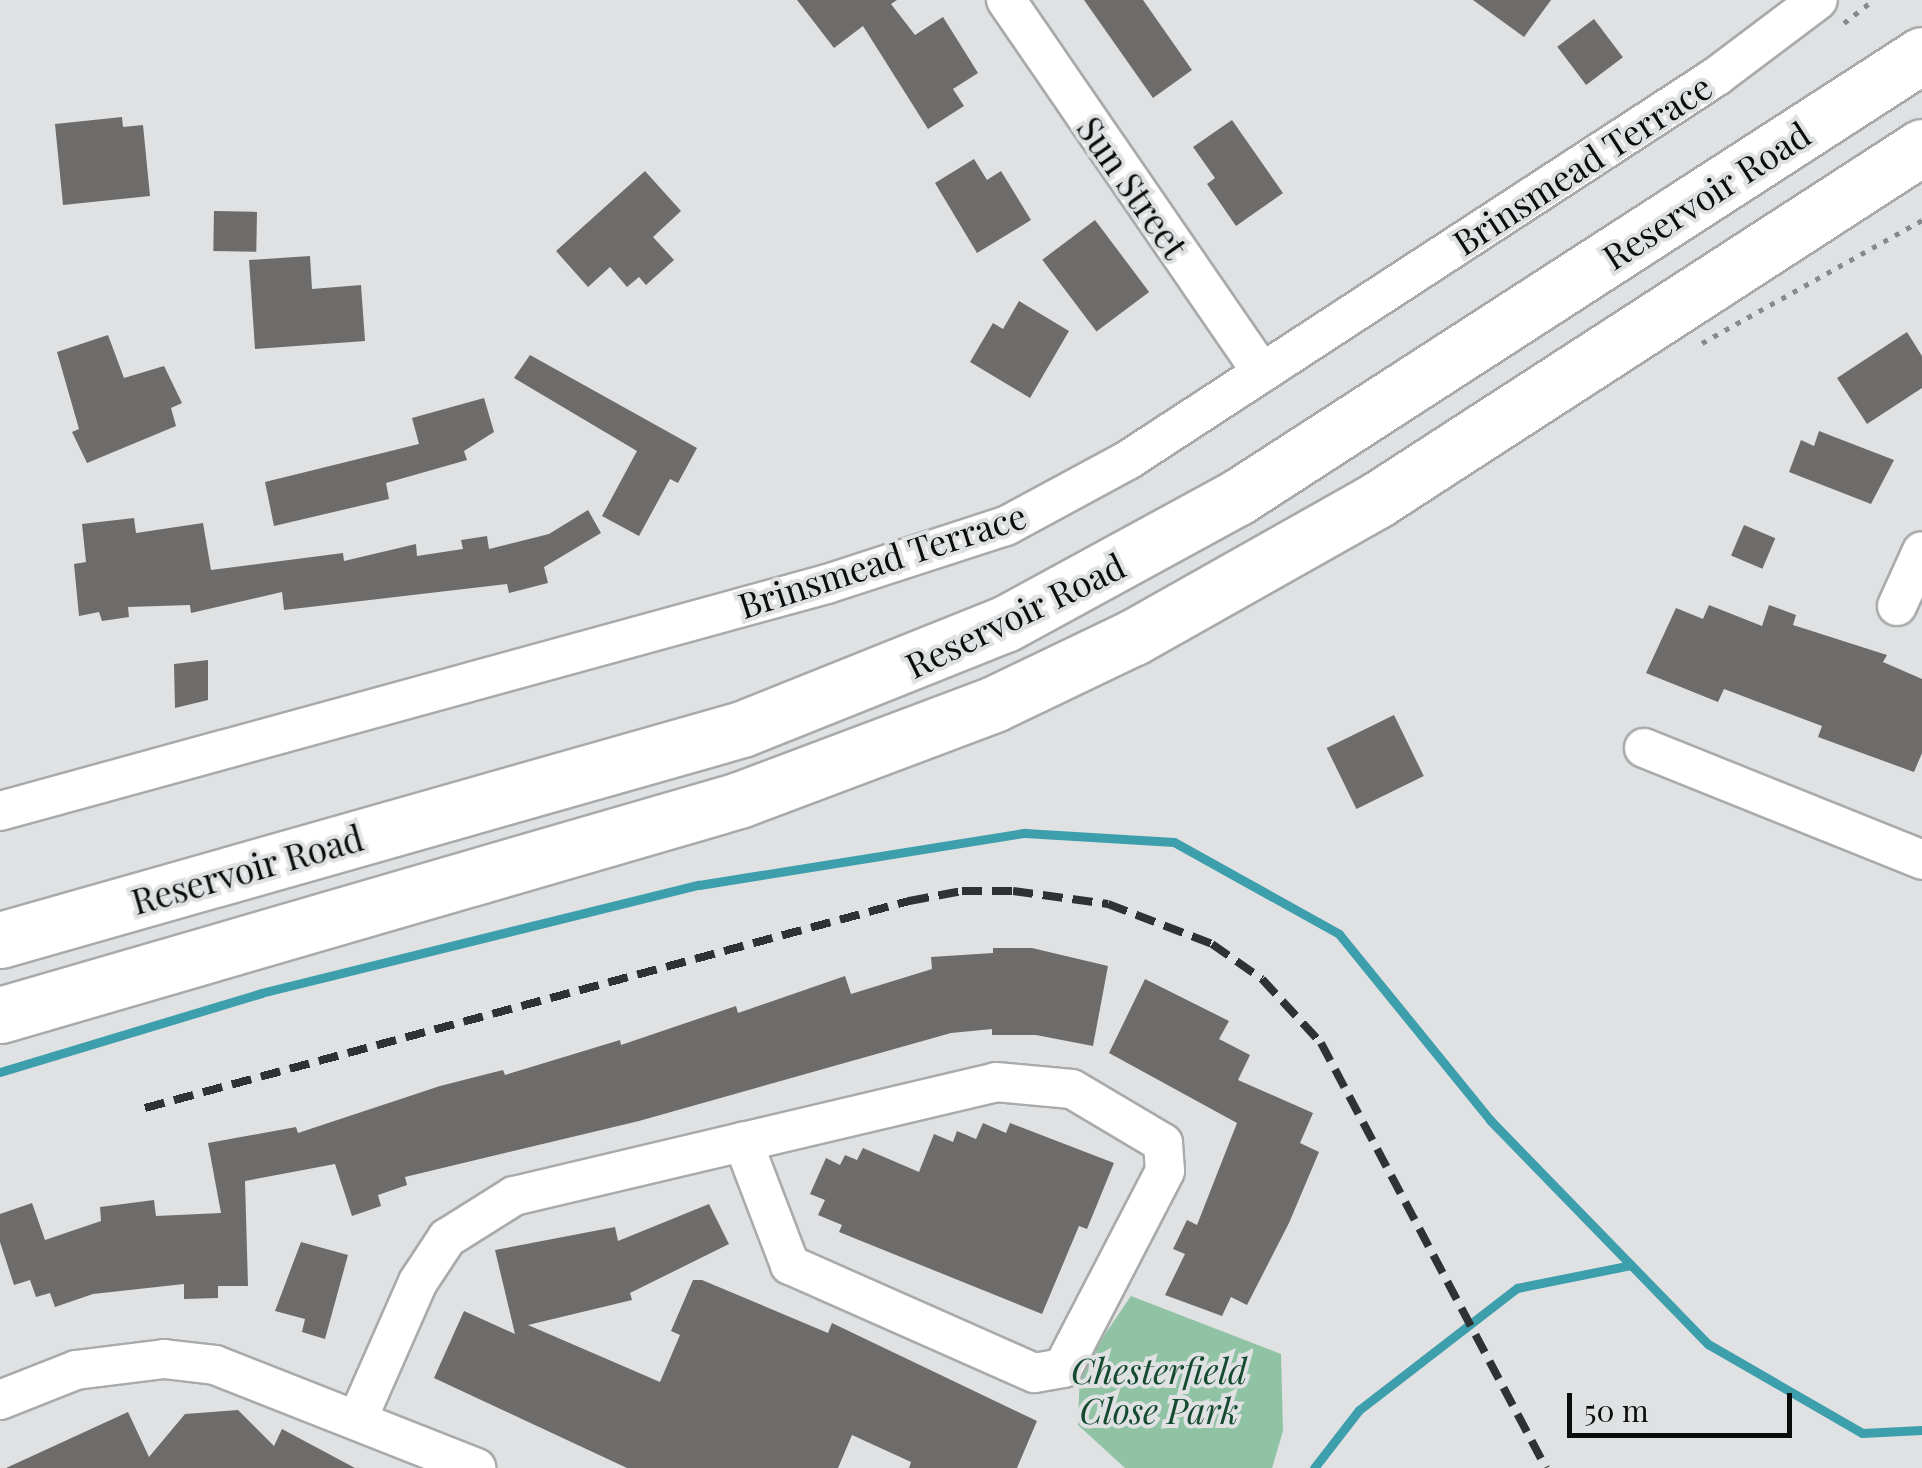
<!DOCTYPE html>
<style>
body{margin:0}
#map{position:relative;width:1922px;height:1468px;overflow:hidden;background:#dfe1e3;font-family:"Playfair Display",serif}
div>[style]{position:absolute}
.green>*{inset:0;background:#8fc3a4}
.stream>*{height:9px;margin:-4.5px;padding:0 4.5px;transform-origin:4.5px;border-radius:4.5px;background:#3d9eac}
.building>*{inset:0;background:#6e6c6b;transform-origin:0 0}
.path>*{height:5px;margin-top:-2.5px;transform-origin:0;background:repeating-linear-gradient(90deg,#88898b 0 5px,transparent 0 13px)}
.roads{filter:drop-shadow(2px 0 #a8aaab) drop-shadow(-2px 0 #a8aaab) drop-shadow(0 2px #a8aaab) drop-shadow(0 -2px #a8aaab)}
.minor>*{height:38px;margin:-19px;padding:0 19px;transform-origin:19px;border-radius:19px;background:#fff}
.primary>*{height:55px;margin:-27.5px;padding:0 27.5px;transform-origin:27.5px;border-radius:27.5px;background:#fff}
.rail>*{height:8px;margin-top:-4px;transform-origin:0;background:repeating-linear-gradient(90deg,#303132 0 20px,transparent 0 30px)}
span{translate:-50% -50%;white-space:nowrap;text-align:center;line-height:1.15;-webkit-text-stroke:8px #dfe1e3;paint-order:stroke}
.street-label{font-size:35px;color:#0b0c0c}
.park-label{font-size:35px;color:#144b30;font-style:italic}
.scale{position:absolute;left:1567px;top:1393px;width:225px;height:45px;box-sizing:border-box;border:5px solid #0b0c0c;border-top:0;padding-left:12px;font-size:30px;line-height:35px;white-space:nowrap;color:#0b0c0c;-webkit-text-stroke:8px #dfe1e3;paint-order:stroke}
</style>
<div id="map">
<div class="green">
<div style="clip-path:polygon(1131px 1296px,1281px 1354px,1283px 1431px,1272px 1468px,1125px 1468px,1078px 1425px,1080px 1371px)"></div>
</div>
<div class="stream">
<div style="left:0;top:1072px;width:273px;rotate:-16.8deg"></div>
<div style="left:261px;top:993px;width:451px;rotate:-13.9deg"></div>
<div style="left:699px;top:885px;width:330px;rotate:-9.1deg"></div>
<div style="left:1025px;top:833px;width:149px;rotate:3.5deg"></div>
<div style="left:1174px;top:842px;width:189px;rotate:29.1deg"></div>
<div style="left:1339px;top:934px;width:240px;rotate:50.9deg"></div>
<div style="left:1490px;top:1120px;width:313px;rotate:45.8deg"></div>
<div style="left:1708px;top:1344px;width:178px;rotate:30deg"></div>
<div style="left:1862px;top:1433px;width:60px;rotate:-2.9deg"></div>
<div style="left:1314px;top:1468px;width:73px;rotate:-52.2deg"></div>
<div style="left:1359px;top:1410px;width:200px;rotate:-37.7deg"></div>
<div style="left:1517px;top:1288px;width:116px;rotate:-11.4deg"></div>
</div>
<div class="building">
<div style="clip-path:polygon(797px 0,897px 0,891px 4px,915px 35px,943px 17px,978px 73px,953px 89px,964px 106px,928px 129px,863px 26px,834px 48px)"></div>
<div style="clip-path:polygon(1084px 0,1143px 0,1192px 70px,1153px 98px)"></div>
<div style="clip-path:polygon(1473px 0,1551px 0,1524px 37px)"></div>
<div style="left:1594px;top:19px;width:48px;height:46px;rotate:53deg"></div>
<div style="clip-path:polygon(122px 117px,123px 127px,143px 125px,150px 196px,63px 205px,55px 124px)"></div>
<div style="clip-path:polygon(1232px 120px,1283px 193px,1236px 226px,1207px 184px,1215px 178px,1193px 147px)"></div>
<div style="clip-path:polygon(974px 159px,987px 180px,1001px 171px,1031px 220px,977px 253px,935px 183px)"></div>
<div style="clip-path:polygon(645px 171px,681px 211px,653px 237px,674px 260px,646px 285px,639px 277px,627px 287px,610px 267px,588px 287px,556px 251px)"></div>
<div style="left:214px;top:211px;width:43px;height:40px;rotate:1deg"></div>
<div style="left:1095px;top:220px;width:90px;height:66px;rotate:53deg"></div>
<div style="clip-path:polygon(310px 256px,312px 289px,361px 285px,365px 341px,255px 349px,249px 260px)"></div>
<div style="clip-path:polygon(1019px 301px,1069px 331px,1030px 398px,970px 362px,993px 323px,1003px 329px)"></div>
<div style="clip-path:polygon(1907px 332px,1922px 356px,1922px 388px,1867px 424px,1837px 378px)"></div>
<div style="clip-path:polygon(108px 335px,124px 378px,164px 366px,182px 403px,171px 408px,176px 426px,87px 463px,72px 432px,79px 429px,57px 352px)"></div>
<div style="clip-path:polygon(530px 355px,697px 448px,678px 483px,670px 479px,639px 536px,602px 516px,637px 451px,514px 378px)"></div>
<div style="clip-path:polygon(484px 398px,494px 432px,464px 451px,467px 460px,386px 483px,389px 499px,274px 526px,265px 482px,419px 444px,412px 418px)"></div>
<div style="clip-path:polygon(1819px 431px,1894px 460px,1871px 504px,1789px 472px,1801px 440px,1814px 446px)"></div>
<div style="clip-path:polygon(588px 510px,601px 533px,544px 567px,548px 583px,509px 593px,507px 584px,284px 610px,282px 592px,191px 613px,190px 605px,128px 607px,129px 617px,102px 621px,99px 612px,79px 616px,74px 564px,86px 562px,82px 524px,134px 518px,136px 533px,203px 523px,211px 570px,343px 553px,344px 561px,416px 544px,417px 556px,463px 549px,461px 540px,487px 536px,489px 549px,549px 534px)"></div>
<div style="left:1744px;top:525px;width:34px;height:33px;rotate:23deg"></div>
<div style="clip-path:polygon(1709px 605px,1762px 626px,1769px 605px,1796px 615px,1793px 625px,1887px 655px,1883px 662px,1922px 679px,1922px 753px,1914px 772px,1818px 737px,1822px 726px,1724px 689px,1718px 702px,1646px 673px,1676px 608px,1703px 619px)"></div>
<div style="clip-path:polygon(208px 660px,208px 700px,175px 708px,174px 664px)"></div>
<div style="left:1394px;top:715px;width:68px;height:75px;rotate:64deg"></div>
<div style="clip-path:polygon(993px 948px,1032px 948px,1108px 966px,1093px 1046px,1036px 1035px,992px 1035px,992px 1029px,951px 1033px,639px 1121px,405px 1177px,407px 1185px,378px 1195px,381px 1206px,352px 1216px,335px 1164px,245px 1181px,248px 1286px,218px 1286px,218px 1298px,184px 1299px,184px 1284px,93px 1294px,55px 1307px,50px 1293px,36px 1297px,30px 1280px,14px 1285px,0 1242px,0 1214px,32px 1203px,45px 1240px,101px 1221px,100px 1207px,154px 1200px,156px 1216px,221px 1213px,208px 1143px,296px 1127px,298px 1133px,440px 1086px,503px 1070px,505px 1075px,620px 1040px,621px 1045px,736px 1006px,738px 1013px,845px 976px,851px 994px,932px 969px,931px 957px,993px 953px)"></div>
<div style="clip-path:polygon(1145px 979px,1229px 1021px,1219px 1039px,1250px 1055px,1238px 1080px,1313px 1113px,1300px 1143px,1319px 1152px,1289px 1223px,1247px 1305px,1231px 1297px,1222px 1316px,1165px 1295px,1185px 1254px,1173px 1249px,1187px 1220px,1197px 1225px,1237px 1123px,1109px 1053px)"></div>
<div style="clip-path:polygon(983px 1123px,1006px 1133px,1010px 1123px,1114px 1163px,1087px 1229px,1079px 1226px,1042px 1314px,839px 1232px,842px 1225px,818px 1215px,825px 1200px,810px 1194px,826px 1158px,840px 1165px,845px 1155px,857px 1160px,863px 1148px,919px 1172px,934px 1134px,953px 1142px,957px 1131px,976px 1139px)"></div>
<div style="clip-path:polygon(709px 1204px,729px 1244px,630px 1293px,632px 1300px,528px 1325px,660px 1382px,680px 1335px,671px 1331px,693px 1280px,702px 1280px,828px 1333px,832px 1323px,1037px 1421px,1017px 1468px,909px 1468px,911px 1462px,852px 1435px,838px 1468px,627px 1468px,434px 1378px,464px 1311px,515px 1334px,495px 1250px,615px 1227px,618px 1241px)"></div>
<div style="clip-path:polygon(301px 1242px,348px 1255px,325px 1339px,302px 1332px,305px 1319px,275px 1311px)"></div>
<div style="clip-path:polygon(238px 1410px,274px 1446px,282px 1429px,355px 1468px,6px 1468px,128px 1412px,149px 1457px,185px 1414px)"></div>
</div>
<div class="path">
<div style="left:1844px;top:23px;width:37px;rotate:-38deg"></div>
<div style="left:1702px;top:343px;width:252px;rotate:-29.2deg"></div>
</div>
<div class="roads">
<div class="minor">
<div style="left:1006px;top:0;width:452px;rotate:55.5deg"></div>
<div style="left:1897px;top:606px;width:60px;rotate:-65.6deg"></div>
<div style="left:1644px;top:748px;width:300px;rotate:21.9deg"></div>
<div style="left:0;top:811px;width:858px;rotate:-15.35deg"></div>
<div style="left:827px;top:584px;width:188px;rotate:-18deg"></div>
<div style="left:1006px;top:526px;width:139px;rotate:-28.4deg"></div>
<div style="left:1128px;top:460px;width:703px;rotate:-33.1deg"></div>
<div style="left:1717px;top:76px;width:126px;rotate:-37deg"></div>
<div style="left:0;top:1400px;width:82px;rotate:-21.5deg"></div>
<div style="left:76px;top:1370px;width:89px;rotate:-7.1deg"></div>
<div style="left:164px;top:1359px;width:51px;rotate:6.7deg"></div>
<div style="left:215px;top:1365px;width:281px;rotate:21.5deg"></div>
<div style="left:358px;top:1418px;width:149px;rotate:-66.2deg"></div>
<div style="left:418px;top:1282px;width:53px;rotate:-56.6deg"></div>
<div style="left:447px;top:1238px;width:79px;rotate:-32.1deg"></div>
<div style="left:514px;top:1196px;width:235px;rotate:-13.3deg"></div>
<div style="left:743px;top:1142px;width:260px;rotate:-13.3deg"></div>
<div style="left:996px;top:1082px;width:76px;rotate:5.3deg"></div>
<div style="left:1072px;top:1089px;width:106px;rotate:30.7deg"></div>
<div style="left:1163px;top:1143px;width:28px;rotate:86deg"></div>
<div style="left:1165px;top:1171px;width:222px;rotate:117.4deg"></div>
<div style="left:1063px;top:1368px;width:29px;rotate:170deg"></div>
<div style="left:1034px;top:1373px;width:267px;rotate:-156.1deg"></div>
<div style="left:790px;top:1265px;width:132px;rotate:-110.9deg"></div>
</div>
<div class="primary">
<div style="left:0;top:940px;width:771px;rotate:-15.87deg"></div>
<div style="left:742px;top:729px;width:283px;rotate:-21.8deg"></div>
<div style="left:1005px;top:624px;width:265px;rotate:-28.6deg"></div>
<div style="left:1238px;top:497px;width:814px;rotate:-32.87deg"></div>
<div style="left:0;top:1015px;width:770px;rotate:-16.22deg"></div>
<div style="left:739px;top:800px;width:272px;rotate:-20.6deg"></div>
<div style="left:994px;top:704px;width:155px;rotate:-25.6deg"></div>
<div style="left:1134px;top:637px;width:279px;rotate:-29.4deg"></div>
<div style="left:1377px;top:500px;width:649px;rotate:-32.93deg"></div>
</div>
</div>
<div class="rail">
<div style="left:145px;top:1108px;width:792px;rotate:-15.16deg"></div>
<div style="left:909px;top:901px;width:54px;rotate:-10.7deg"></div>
<div style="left:962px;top:891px;width:51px"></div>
<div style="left:1013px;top:891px;width:96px;rotate:7.8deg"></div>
<div style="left:1108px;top:904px;width:111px;rotate:21deg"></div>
<div style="left:1212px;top:944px;width:61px;rotate:35deg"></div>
<div style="left:1262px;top:979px;width:87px;rotate:47.3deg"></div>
<div style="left:1321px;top:1043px;width:481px;rotate:62.1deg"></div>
</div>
<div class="street-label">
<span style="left:1582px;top:164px;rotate:-33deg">Brinsmead Terrace</span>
<span style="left:1133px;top:187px;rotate:55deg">Sun Street</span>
<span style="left:1706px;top:195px;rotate:-33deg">Reservoir Road</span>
<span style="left:882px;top:560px;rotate:-18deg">Brinsmead Terrace</span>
<span style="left:1015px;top:615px;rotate:-26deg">Reservoir Road</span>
<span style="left:247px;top:869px;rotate:-16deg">Reservoir Road</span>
</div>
<div class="park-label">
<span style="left:1159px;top:1390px">Chesterfield<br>Close Park</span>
</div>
<div class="scale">50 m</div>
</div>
